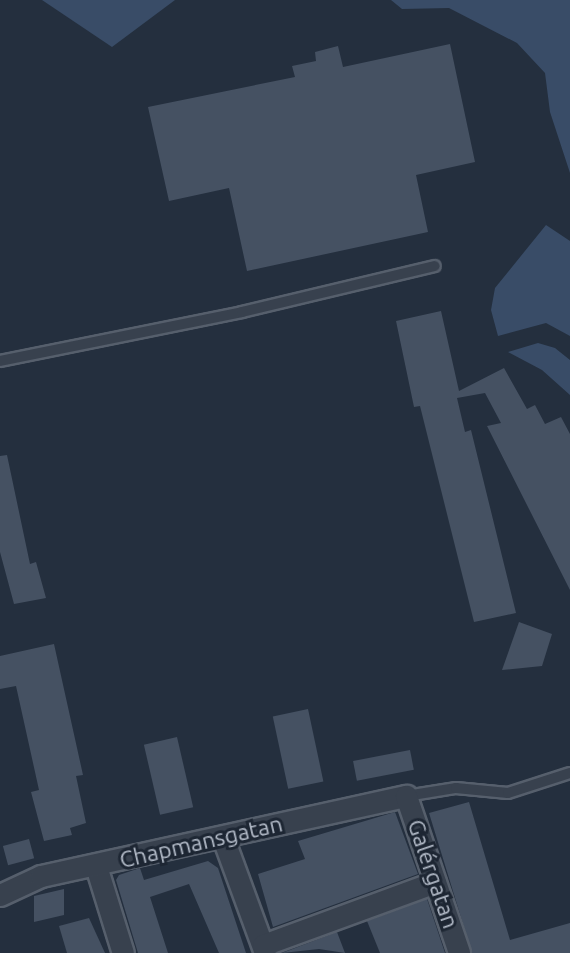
<!DOCTYPE html>
<meta charset="utf-8">
<style>
body{margin:0}
#map{position:relative;width:570px;height:953px;overflow:hidden;background:#242f3e;font-family:Ubuntu,sans-serif}
div>[style]{position:absolute}
.water>*{inset:0;background:#394c67}
.building>*{inset:0;background:#455162;transform-origin:0 0}
.roads{filter:drop-shadow(2px 0 #565f6c) drop-shadow(-2px 0 #565f6c) drop-shadow(0 2px #565f6c) drop-shadow(0 -2px #565f6c)}
.lane>*{height:10px;margin:-5px;padding:0 5px;transform-origin:5px;border-radius:5px;background:#38414e}
.street>*{height:21px;margin:-10.5px;padding:0 10.5px;transform-origin:10.5px;border-radius:10.5px;background:#38414e}
span{translate:-50% -50%;white-space:nowrap;text-align:center;line-height:1.15;-webkit-text-stroke:6px #1d2633;paint-order:stroke}
.street-label{font-size:23px;color:#b4bcc9}
</style>
<div id="map">
<div class="water">
<div style="clip-path:polygon(42px 0,175px 0,112px 47px)"></div>
<div style="clip-path:polygon(391px 0,570px 0,570px 173px,550px 112px,545px 73px,517px 43px,449px 8px,402px 9px)"></div>
<div style="clip-path:polygon(546px 225px,570px 241px,570px 336px,546px 323px,498px 336px,491px 310px,495px 288px)"></div>
<div style="clip-path:polygon(538px 343px,555px 348px,570px 360px,570px 395px,542px 370px,508px 352px)"></div>
</div>
<div class="building">
<div style="clip-path:polygon(450px 44px,475px 162px,416px 175px,428px 232px,247px 271px,229px 188px,169px 201px,148px 107px,295px 77px,292px 66px,316px 61px,315px 52px,338px 46px,343px 67px)"></div>
<div style="clip-path:polygon(441px 311px,459px 391px,504px 368px,527px 409px,535px 405px,545px 424px,561px 417px,570px 434px,570px 590px,487px 426px,501px 423px,485px 393px,457px 398px,465px 432px,471px 430px,516px 613px,474px 622px,420px 406px,414px 407px,396px 321px)"></div>
<div style="clip-path:polygon(7px 455px,30px 564px,36px 562px,46px 598px,14px 604px,0 552px,0 456px)"></div>
<div style="clip-path:polygon(519px 622px,552px 634px,542px 666px,502px 670px)"></div>
<div style="clip-path:polygon(54px 644px,83px 775px,76px 776px,86px 823px,70px 828px,72px 835px,44px 841px,31px 792px,39px 790px,16px 686px,0 689px,0 656px)"></div>
<div style="left:308px;top:709px;width:74px;height:36px;rotate:78deg"></div>
<div style="left:177px;top:737px;width:72px;height:34px;rotate:77deg"></div>
<div style="left:410px;top:750px;width:20px;height:58px;rotate:79deg"></div>
<div style="clip-path:polygon(469px 802px,510px 940px,570px 923px,570px 953px,472px 953px,429px 813px)"></div>
<div style="clip-path:polygon(395px 812px,418px 874px,273px 927px,258px 874px,305px 859px,298px 841px)"></div>
<div style="left:29px;top:839px;width:20px;height:27px;rotate:75deg"></div>
<div style="clip-path:polygon(208px 861px,218px 868px,246px 953px,219px 953px,189px 884px,150px 897px,168px 953px,138px 953px,116px 880px,119px 875px,140px 868px,144px 880px)"></div>
<div style="clip-path:polygon(64px 889px,64px 915px,34px 922px,34px 896px)"></div>
<div style="clip-path:polygon(427px 899px,445px 953px,380px 953px,367px 921px)"></div>
<div style="clip-path:polygon(89px 918px,105px 953px,67px 953px,59px 926px)"></div>
<div style="clip-path:polygon(337px 932px,345px 953px,319px 949px,282px 953px)"></div>
</div>
<div class="roads">
<div class="lane">
<div style="left:0;top:361px;width:247px;rotate:-11.4deg"></div>
<div style="left:242px;top:312px;width:198px;rotate:-13.4deg"></div>
<div style="left:406px;top:796px;width:51px;rotate:-9.1deg"></div>
<div style="left:456px;top:788px;width:52px;rotate:5.5deg"></div>
<div style="left:508px;top:793px;width:65px;rotate:-17.9deg"></div>
</div>
<div class="street">
<div style="left:223px;top:838px;width:122px;rotate:69.9deg"></div>
<div style="left:96px;top:866px;width:91px;rotate:72.8deg"></div>
<div style="left:0;top:895px;width:45px;rotate:-24.9deg"></div>
<div style="left:41px;top:876px;width:374px;rotate:-12.4deg"></div>
<div style="left:406px;top:796px;width:166px;rotate:71.3deg"></div>
<div style="left:263px;top:945px;width:183px;rotate:-20.1deg"></div>
</div>
</div>
<div class="street-label">
<span style="left:201px;top:842px;rotate:-13deg">Chapmansgatan</span>
<span style="left:433px;top:874px;rotate:71deg">Galérgatan</span>
</div>
</div>
